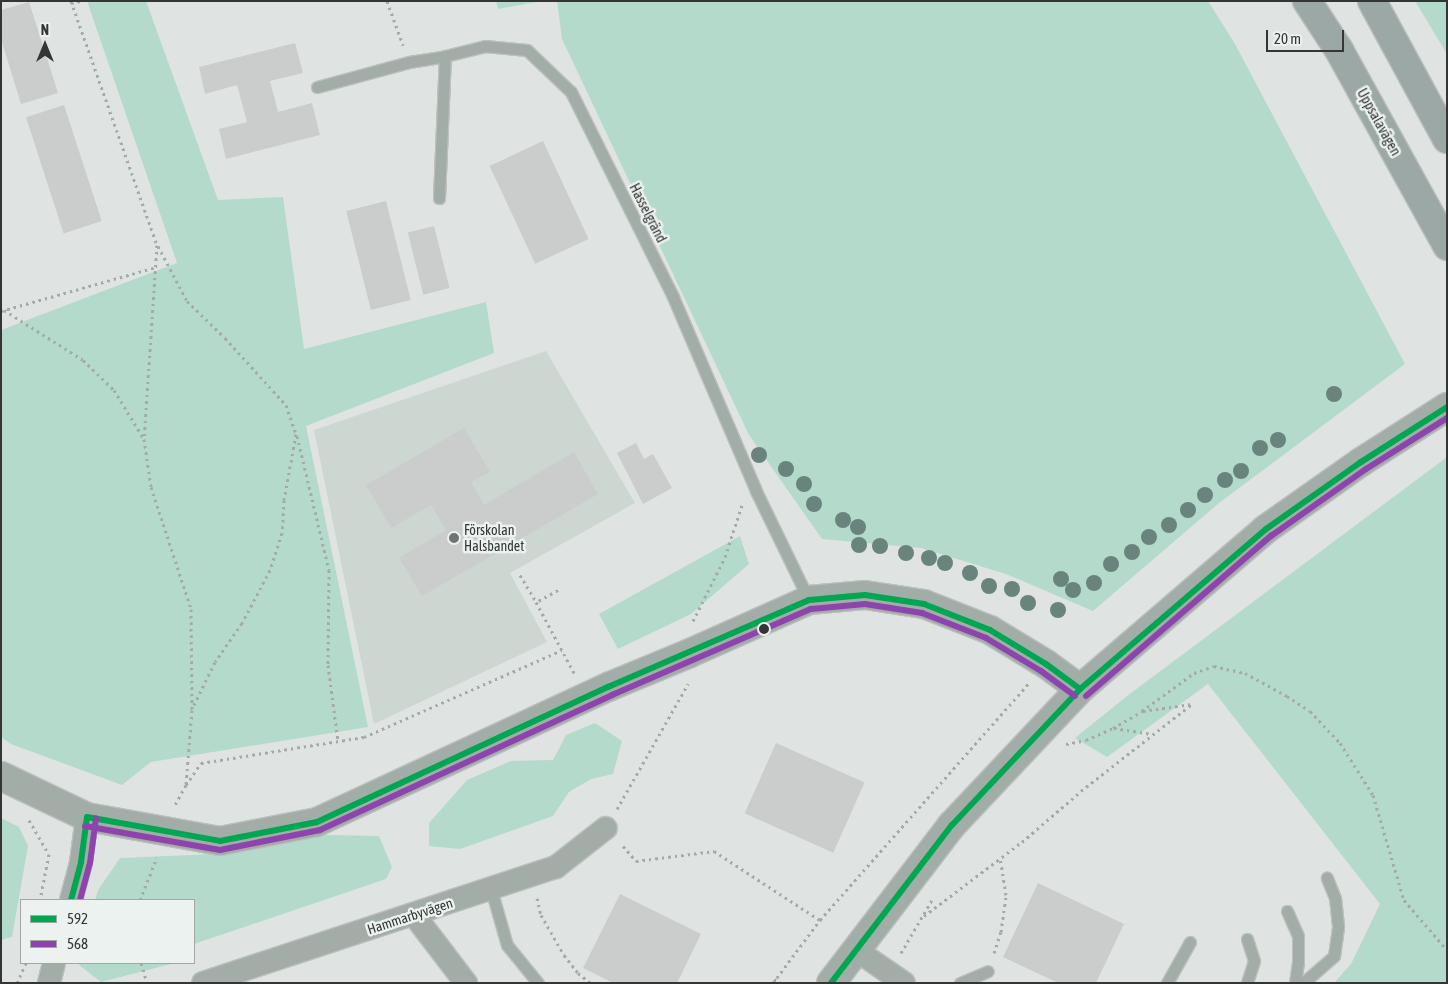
<!DOCTYPE html>
<meta charset="utf-8">
<style>
body{margin:0}
#map{position:relative;width:1448px;height:984px;overflow:hidden;background:#dfe4e2;font-family:"Asap Condensed",sans-serif}
div>[style]{position:absolute}
.built>*{inset:0;background:#ccd7d2}
.green>*{inset:0;background:#b4dacb}
.building>*{inset:0;background:#cacdcb;transform-origin:0 0}
.path>*{height:3px;margin-top:-1.5px;transform-origin:0;background:repeating-linear-gradient(90deg,#a3aaa7 0 2.5px,transparent 0 6.5px)}
.roads{filter:drop-shadow(1px 0 #bdc0bf) drop-shadow(-1px 0 #bdc0bf) drop-shadow(0 1px #bdc0bf) drop-shadow(0 -1px #bdc0bf)}
.service>*{height:11px;margin:-5.5px;padding:0 5.5px;transform-origin:5.5px;border-radius:5.5px;background:#a3ada8}
.minor>*{height:22px;margin:-11px;padding:0 11px;transform-origin:11px;border-radius:11px;background:#a3ada8}
.tertiary>*{height:28px;margin:-14px;padding:0 14px;transform-origin:14px;border-radius:14px;background:#a3ada8}
.motorway>*{height:28px;margin:-14px;padding:0 14px;transform-origin:14px;border-radius:14px;background:#9ca8a5}
.bus-1>*{height:6px;margin:-3px;padding:0 3px;transform-origin:3px;border-radius:3px;background:#00a651}
.bus-2>*{height:6px;margin:-3px;padding:0 3px;transform-origin:3px;border-radius:3px;background:#8e44ad}
.trees>*{width:16px;height:16px;margin:-8px;border-radius:50%;background:#69847c}
.dots>*{width:14px;height:14px;translate:-50% -50%;box-sizing:border-box;border:2px solid #ecf2ef;border-radius:50%}
span{translate:-50% -50%;white-space:nowrap;text-align:center;line-height:1.15;-webkit-text-stroke:5px #ecf2ef;paint-order:stroke}
.street-label{font-size:14px;color:#333635}
.poi-label{font-size:14px;color:#333635}
.left{translate:0 -50%;text-align:left}
.frame{position:absolute;inset:0;border:2px solid #333635;pointer-events:none}
.legend{position:absolute;left:20px;top:899px;width:175px;height:65px;box-sizing:border-box;background:#ecf2ef;border:1px solid #a2a7a5;margin:0;padding:6px 9px;list-style:none;font-size:15px;color:#333635}
.legend li{display:flex;align-items:center;gap:10px;height:25px}
.legend b{width:25px;border:1px solid #a2a7a5}
.north{position:absolute;left:20px;top:20px;width:50px;height:50px;-webkit-text-stroke:4px #ecf2ef;paint-order:stroke;rotate:0deg;font-size:14px;font-weight:700;line-height:20px;text-align:center;color:#333635}
.north::after{content:'';display:block;margin:auto;width:18px;height:22px;background:#333635;clip-path:polygon(50% 0,100% 100%,50% 72%,0 100%)}
.scale{position:absolute;left:1266px;top:30px;width:78px;height:22px;box-sizing:border-box;border:2px solid #333635;border-top:0;padding-left:6px;font-size:15px;line-height:18px;white-space:nowrap;color:#333635;-webkit-text-stroke:4px #ecf2ef;paint-order:stroke}
</style>
<div id="map">
<div class="built">
<div style="clip-path:polygon(546px 351px,635px 503px,510px 573px,547px 642px,374px 724px,314px 430px)"></div>
</div>
<div class="green">
<div style="clip-path:polygon(87px 1px,146px 1px,218px 200px,283px 197px,304px 349px,486px 302px,494px 353px,306px 426px,368px 727px,151px 762px,122px 785px,11px 744px,1px 737px,1px 330px,177px 263px)"></div>
<div style="clip-path:polygon(496px 1px,541px 1px,498px 9px)"></div>
<div style="clip-path:polygon(557px 1px,1208px 1px,1235px 44px,1405px 364px,1219px 503px,1093px 611px,1006px 574px,921px 548px,822px 539px,749px 435px,562px 39px)"></div>
<div style="clip-path:polygon(1415px 1px,1447px 1px,1447px 54px)"></div>
<div style="clip-path:polygon(1447px 457px,1447px 983px,1334px 983px,1351px 964px,1380px 904px,1208px 684px,1107px 757px,1075px 738px,1127px 696px)"></div>
<div style="clip-path:polygon(740px 536px,749px 564px,691px 614px,618px 649px,599px 614px)"></div>
<div style="clip-path:polygon(595px 723px,622px 741px,613px 774px,591px 779px,569px 792px,553px 816px,460px 849px,429px 846px,429px 823px,467px 780px,511px 761px,553px 760px,566px 735px)"></div>
<div style="clip-path:polygon(1px 818px,19px 827px,28px 846px,12px 937px,1px 940px)"></div>
<div style="clip-path:polygon(324px 835px,379px 836px,392px 867px,386px 879px,194px 944px,194px 900px,95px 900px,98px 890px,120px 858px,237px 853px)"></div>
<div style="clip-path:polygon(80px 963px,171px 963px,171px 964px,101px 982px,79px 965px)"></div>
</div>
<div class="building">
<div style="clip-path:polygon(29px 2px,58px 93px,21px 104px,1px 39px,1px 10px)"></div>
<div style="clip-path:polygon(295px 43px,303px 73px,270px 81px,278px 112px,312px 103px,320px 135px,226px 159px,219px 129px,247px 122px,237px 85px,205px 94px,199px 67px)"></div>
<div style="left:64px;top:105px;width:122px;height:40px;rotate:72deg"></div>
<div style="left:543px;top:141px;width:108px;height:59px;rotate:65deg"></div>
<div style="left:386px;top:201px;width:102px;height:41px;rotate:76deg"></div>
<div style="left:434px;top:226px;width:64px;height:27px;rotate:76deg"></div>
<div style="clip-path:polygon(464px 428px,490px 472px,471px 482px,484px 505px,574px 452px,598px 494px,422px 596px,399px 558px,446px 530px,431px 505px,391px 528px,366px 485px)"></div>
<div style="clip-path:polygon(636px 443px,644px 459px,653px 454px,672px 488px,643px 504px,617px 453px)"></div>
<div style="left:776px;top:743px;width:97px;height:77px;rotate:24deg"></div>
<div style="clip-path:polygon(1038px 883px,1124px 924px,1096px 983px,1058px 983px,1003px 957px)"></div>
<div style="clip-path:polygon(620px 894px,701px 934px,677px 983px,613px 983px,583px 968px)"></div>
</div>
<div class="path">
<div style="left:71px;top:1px;width:259px;rotate:70.6deg"></div>
<div style="left:157px;top:245px;width:194px;rotate:93.8deg"></div>
<div style="left:144px;top:439px;width:49px;rotate:81.7deg"></div>
<div style="left:151px;top:487px;width:128px;rotate:71.8deg"></div>
<div style="left:191px;top:609px;width:101px;rotate:89.4deg"></div>
<div style="left:192px;top:710px;width:75px;rotate:94.6deg"></div>
<div style="left:186px;top:785px;width:23px;rotate:119deg"></div>
<div style="left:387px;top:1px;width:47px;rotate:70deg"></div>
<div style="left:71px;top:3px;width:10px;rotate:-11deg"></div>
<div style="left:158px;top:246px;width:62px;rotate:62.2deg"></div>
<div style="left:187px;top:301px;width:53px;rotate:44.2deg"></div>
<div style="left:225px;top:338px;width:91px;rotate:47.7deg"></div>
<div style="left:286px;top:405px;width:31px;rotate:71deg"></div>
<div style="left:296px;top:434px;width:67px;rotate:100.3deg"></div>
<div style="left:284px;top:500px;width:33px;rotate:93deg"></div>
<div style="left:282px;top:533px;width:39px;rotate:108deg"></div>
<div style="left:270px;top:570px;width:60px;rotate:117.8deg"></div>
<div style="left:242px;top:623px;width:47px;rotate:124.7deg"></div>
<div style="left:215px;top:662px;width:52px;rotate:116.1deg"></div>
<div style="left:4px;top:310px;width:93px;rotate:32.3deg"></div>
<div style="left:83px;top:360px;width:43px;rotate:44.1deg"></div>
<div style="left:114px;top:390px;width:57px;rotate:58.5deg"></div>
<div style="left:1px;top:311px;width:161px;rotate:-15.8deg"></div>
<div style="left:297px;top:436px;width:138px;rotate:76.6deg"></div>
<div style="left:329px;top:570px;width:95px;rotate:90.6deg"></div>
<div style="left:328px;top:665px;width:77px;rotate:82.5deg"></div>
<div style="left:520px;top:575px;width:31px;rotate:59deg"></div>
<div style="left:558px;top:590px;width:25px;rotate:151deg"></div>
<div style="left:536px;top:602px;width:81px;rotate:61.8deg"></div>
<div style="left:693px;top:621px;width:72px;rotate:-63.4deg"></div>
<div style="left:725px;top:557px;width:55px;rotate:-71.9deg"></div>
<div style="left:1143px;top:711px;width:49px;rotate:-8.3deg"></div>
<div style="left:1114px;top:728px;width:38px;rotate:9deg"></div>
<div style="left:1066px;top:744px;width:20px;rotate:-11deg"></div>
<div style="left:1086px;top:740px;width:30px;rotate:-24deg"></div>
<div style="left:1113px;top:728px;width:34px;rotate:-30deg"></div>
<div style="left:1142px;top:711px;width:64px;rotate:-36.2deg"></div>
<div style="left:1194px;top:673px;width:21px;rotate:-19deg"></div>
<div style="left:1214px;top:666px;width:32px;rotate:13deg"></div>
<div style="left:1245px;top:673px;width:48px;rotate:28.7deg"></div>
<div style="left:1287px;top:696px;width:27px;rotate:33deg"></div>
<div style="left:1310px;top:711px;width:44px;rotate:46.8deg"></div>
<div style="left:1340px;top:743px;width:62px;rotate:57.6deg"></div>
<div style="left:1373px;top:795px;width:109px;rotate:73.6deg"></div>
<div style="left:1404px;top:900px;width:66px;rotate:49.3deg"></div>
<div style="left:186px;top:785px;width:27px;rotate:-56deg"></div>
<div style="left:201px;top:763px;width:165px;rotate:-9.1deg"></div>
<div style="left:364px;top:737px;width:216px;rotate:-23.7deg"></div>
<div style="left:617px;top:809px;width:144px;rotate:-60.4deg"></div>
<div style="left:29px;top:820px;width:39px;rotate:60deg"></div>
<div style="left:49px;top:854px;width:47px;rotate:101.1deg"></div>
<div style="left:623px;top:846px;width:20px;rotate:49deg"></div>
<div style="left:636px;top:861px;width:79px;rotate:-7.3deg"></div>
<div style="left:714px;top:851px;width:126px;rotate:33.1deg"></div>
<div style="left:537px;top:898px;width:17px;rotate:77deg"></div>
<div style="left:541px;top:915px;width:46px;rotate:60.1deg"></div>
<div style="left:564px;top:955px;width:23px;rotate:52deg"></div>
<div style="left:578px;top:973px;width:16px;rotate:38deg"></div>
<div style="left:140px;top:900px;width:46px;rotate:-68.4deg"></div>
<div style="left:924px;top:916px;width:123px;rotate:-37.1deg"></div>
<div style="left:1022px;top:842px;width:78px;rotate:-40.8deg"></div>
<div style="left:1081px;top:791px;width:141px;rotate:-38.1deg"></div>
<div style="left:901px;top:953px;width:64px;rotate:-59.8deg"></div>
<div style="left:994px;top:953px;width:22px;rotate:-72deg"></div>
<div style="left:1001px;top:932px;width:37px;rotate:-82deg"></div>
<div style="left:1006px;top:895px;width:37px;rotate:-99deg"></div>
<div style="left:141px;top:963px;width:21px;rotate:73deg"></div>
<div style="left:774px;top:979px;width:8px;rotate:30deg"></div>
<div style="left:17px;top:983px;width:22px;rotate:-66deg"></div>
<div style="left:773px;top:983px;width:79px;rotate:-53.3deg"></div>
<div style="left:820px;top:920px;width:316px;rotate:-48.6deg"></div>
</div>
<div class="roads">
<div class="service">
<div style="left:317px;top:87px;width:95px;rotate:-15.2deg"></div>
<div style="left:409px;top:62px;width:36px;rotate:-9deg"></div>
<div style="left:445px;top:56px;width:41px;rotate:-14deg"></div>
<div style="left:485px;top:46px;width:42px;rotate:5.4deg"></div>
<div style="left:527px;top:50px;width:61px;rotate:43.7deg"></div>
<div style="left:571px;top:92px;width:229px;rotate:63.5deg"></div>
<div style="left:673px;top:297px;width:211px;rotate:66.8deg"></div>
<div style="left:756px;top:491px;width:121px;rotate:64.1deg"></div>
<div style="left:439px;top:198px;width:142px;rotate:-87.6deg"></div>
<div style="left:491px;top:889px;width:58px;rotate:74.1deg"></div>
<div style="left:507px;top:945px;width:49px;rotate:50.8deg"></div>
<div style="left:1287px;top:911px;width:27px;rotate:66deg"></div>
<div style="left:1298px;top:936px;width:26px;rotate:90deg"></div>
<div style="left:1298px;top:962px;width:21px;rotate:98deg"></div>
<div style="left:1247px;top:939px;width:23px;rotate:72deg"></div>
<div style="left:1254px;top:961px;width:23px;rotate:108deg"></div>
<div style="left:960px;top:983px;width:30px;rotate:-23deg"></div>
<div style="left:1167px;top:983px;width:47px;rotate:-60.7deg"></div>
<div style="left:1303px;top:983px;width:41px;rotate:-41.1deg"></div>
<div style="left:1334px;top:956px;width:30px;rotate:-82deg"></div>
<div style="left:1338px;top:926px;width:28px;rotate:-96deg"></div>
<div style="left:1335px;top:898px;width:22px;rotate:-112deg"></div>
</div>
<div class="minor">
<div style="left:71px;top:900px;width:39px;rotate:-75deg"></div>
<div style="left:81px;top:862px;width:45px;rotate:-82.4deg"></div>
<div style="left:414px;top:915px;width:86px;rotate:52.6deg"></div>
<div style="left:856px;top:950px;width:58px;rotate:34.5deg"></div>
<div style="left:49px;top:983px;width:21px;rotate:-76deg"></div>
<div style="left:203px;top:983px;width:372px;rotate:-18.2deg"></div>
<div style="left:556px;top:867px;width:63px;rotate:-38deg"></div>
</div>
<div class="tertiary">
<div style="left:1px;top:776px;width:95px;rotate:25.5deg"></div>
<div style="left:87px;top:817px;width:135px;rotate:10.2deg"></div>
<div style="left:220px;top:841px;width:99px;rotate:-11.1deg"></div>
<div style="left:317px;top:822px;width:321px;rotate:-24.9deg"></div>
<div style="left:608px;top:687px;width:89px;rotate:-22.5deg"></div>
<div style="left:690px;top:653px;width:130px;rotate:-24deg"></div>
<div style="left:809px;top:600px;width:56px;rotate:-5.1deg"></div>
<div style="left:865px;top:595px;width:60px;rotate:8.7deg"></div>
<div style="left:924px;top:604px;width:71px;rotate:21.5deg"></div>
<div style="left:990px;top:630px;width:66px;rotate:31.3deg"></div>
<div style="left:1046px;top:664px;width:42px;rotate:36.3deg"></div>
<div style="left:831px;top:983px;width:199px;rotate:-52.6deg"></div>
<div style="left:952px;top:825px;width:187px;rotate:-46.7deg"></div>
<div style="left:1080px;top:689px;width:245px;rotate:-40.7deg"></div>
<div style="left:1266px;top:529px;width:116px;rotate:-35.2deg"></div>
<div style="left:1361px;top:462px;width:102px;rotate:-32.6deg"></div>
</div>
<div class="motorway">
<div style="left:1307px;top:1px;width:59px;rotate:56.9deg"></div>
<div style="left:1339px;top:50px;width:224px;rotate:61.1deg"></div>
<div style="left:1372px;top:1px;width:157px;rotate:61.5deg"></div>
</div>
</div>
<div class="bus-1">
<div style="left:87px;top:817px;width:135px;rotate:10.2deg"></div>
<div style="left:220px;top:841px;width:99px;rotate:-11.1deg"></div>
<div style="left:317px;top:822px;width:321px;rotate:-24.9deg"></div>
<div style="left:608px;top:687px;width:219px;rotate:-23.4deg"></div>
<div style="left:809px;top:600px;width:56px;rotate:-5.1deg"></div>
<div style="left:865px;top:595px;width:60px;rotate:8.7deg"></div>
<div style="left:924px;top:604px;width:71px;rotate:21.5deg"></div>
<div style="left:990px;top:630px;width:66px;rotate:31.3deg"></div>
<div style="left:1046px;top:664px;width:42px;rotate:36.3deg"></div>
<div style="left:71px;top:900px;width:39px;rotate:-75deg"></div>
<div style="left:81px;top:862px;width:45px;rotate:-82.4deg"></div>
<div style="left:831px;top:983px;width:199px;rotate:-52.6deg"></div>
<div style="left:952px;top:825px;width:187px;rotate:-46.7deg"></div>
<div style="left:1080px;top:689px;width:245px;rotate:-40.7deg"></div>
<div style="left:1266px;top:529px;width:116px;rotate:-35.2deg"></div>
<div style="left:1361px;top:462px;width:102px;rotate:-32.6deg"></div>
</div>
<div class="bus-2">
<div style="left:1086px;top:696px;width:245px;rotate:-40.9deg"></div>
<div style="left:1271px;top:536px;width:116px;rotate:-35.2deg"></div>
<div style="left:1366px;top:469px;width:96px;rotate:-32.2deg"></div>
<div style="left:85px;top:826px;width:137px;rotate:10.1deg"></div>
<div style="left:220px;top:850px;width:102px;rotate:-11.3deg"></div>
<div style="left:320px;top:830px;width:322px;rotate:-24.8deg"></div>
<div style="left:612px;top:695px;width:217px;rotate:-23.4deg"></div>
<div style="left:811px;top:609px;width:54px;rotate:-5.3deg"></div>
<div style="left:865px;top:604px;width:58px;rotate:9deg"></div>
<div style="left:922px;top:613px;width:69px;rotate:21.3deg"></div>
<div style="left:986px;top:638px;width:64px;rotate:31deg"></div>
<div style="left:1041px;top:671px;width:42px;rotate:36.3deg"></div>
<div style="left:80px;top:900px;width:38px;rotate:-75deg"></div>
<div style="left:90px;top:863px;width:45px;rotate:-82.4deg"></div>
</div>
<div class="trees">
<div style="left:1334px;top:394px"></div>
<div style="left:1278px;top:440px"></div>
<div style="left:1260px;top:448px"></div>
<div style="left:759px;top:455px"></div>
<div style="left:786px;top:469px"></div>
<div style="left:1241px;top:471px"></div>
<div style="left:1225px;top:480px"></div>
<div style="left:804px;top:484px"></div>
<div style="left:1205px;top:495px"></div>
<div style="left:814px;top:504px"></div>
<div style="left:1188px;top:510px"></div>
<div style="left:843px;top:520px"></div>
<div style="left:1169px;top:525px"></div>
<div style="left:858px;top:527px"></div>
<div style="left:1149px;top:537px"></div>
<div style="left:859px;top:545px"></div>
<div style="left:880px;top:546px"></div>
<div style="left:1132px;top:552px"></div>
<div style="left:906px;top:553px"></div>
<div style="left:929px;top:558px"></div>
<div style="left:945px;top:563px"></div>
<div style="left:1111px;top:564px"></div>
<div style="left:970px;top:573px"></div>
<div style="left:1061px;top:579px"></div>
<div style="left:1094px;top:583px"></div>
<div style="left:989px;top:586px"></div>
<div style="left:1012px;top:589px"></div>
<div style="left:1073px;top:590px"></div>
<div style="left:1028px;top:603px"></div>
<div style="left:1058px;top:610px"></div>
</div>
<div class="dots">
<div style="left:454px;top:538px;background:#6f7372"></div>
<div style="left:764px;top:629px;background:#333635"></div>
</div>
<div class="street-label">
<span style="left:1379px;top:122px;rotate:61deg">Uppsalavägen</span>
<span style="left:648px;top:213px;rotate:63deg">Hasselgränd</span>
<span style="left:410px;top:916px;rotate:-18deg">Hammarbyvägen</span>
</div>
<div class="poi-label">
<span class="left" style="left:464px;top:538px">Förskolan<br>Halsbandet</span>
</div>
<div class="frame"></div>
<ul class="legend">
<li><b style="height:6px;background:#00a651"></b>592</li>
<li><b style="height:6px;background:#8e44ad"></b>568</li>
</ul>
<div class="north">N</div>
<div class="scale">20 m</div>
</div>
